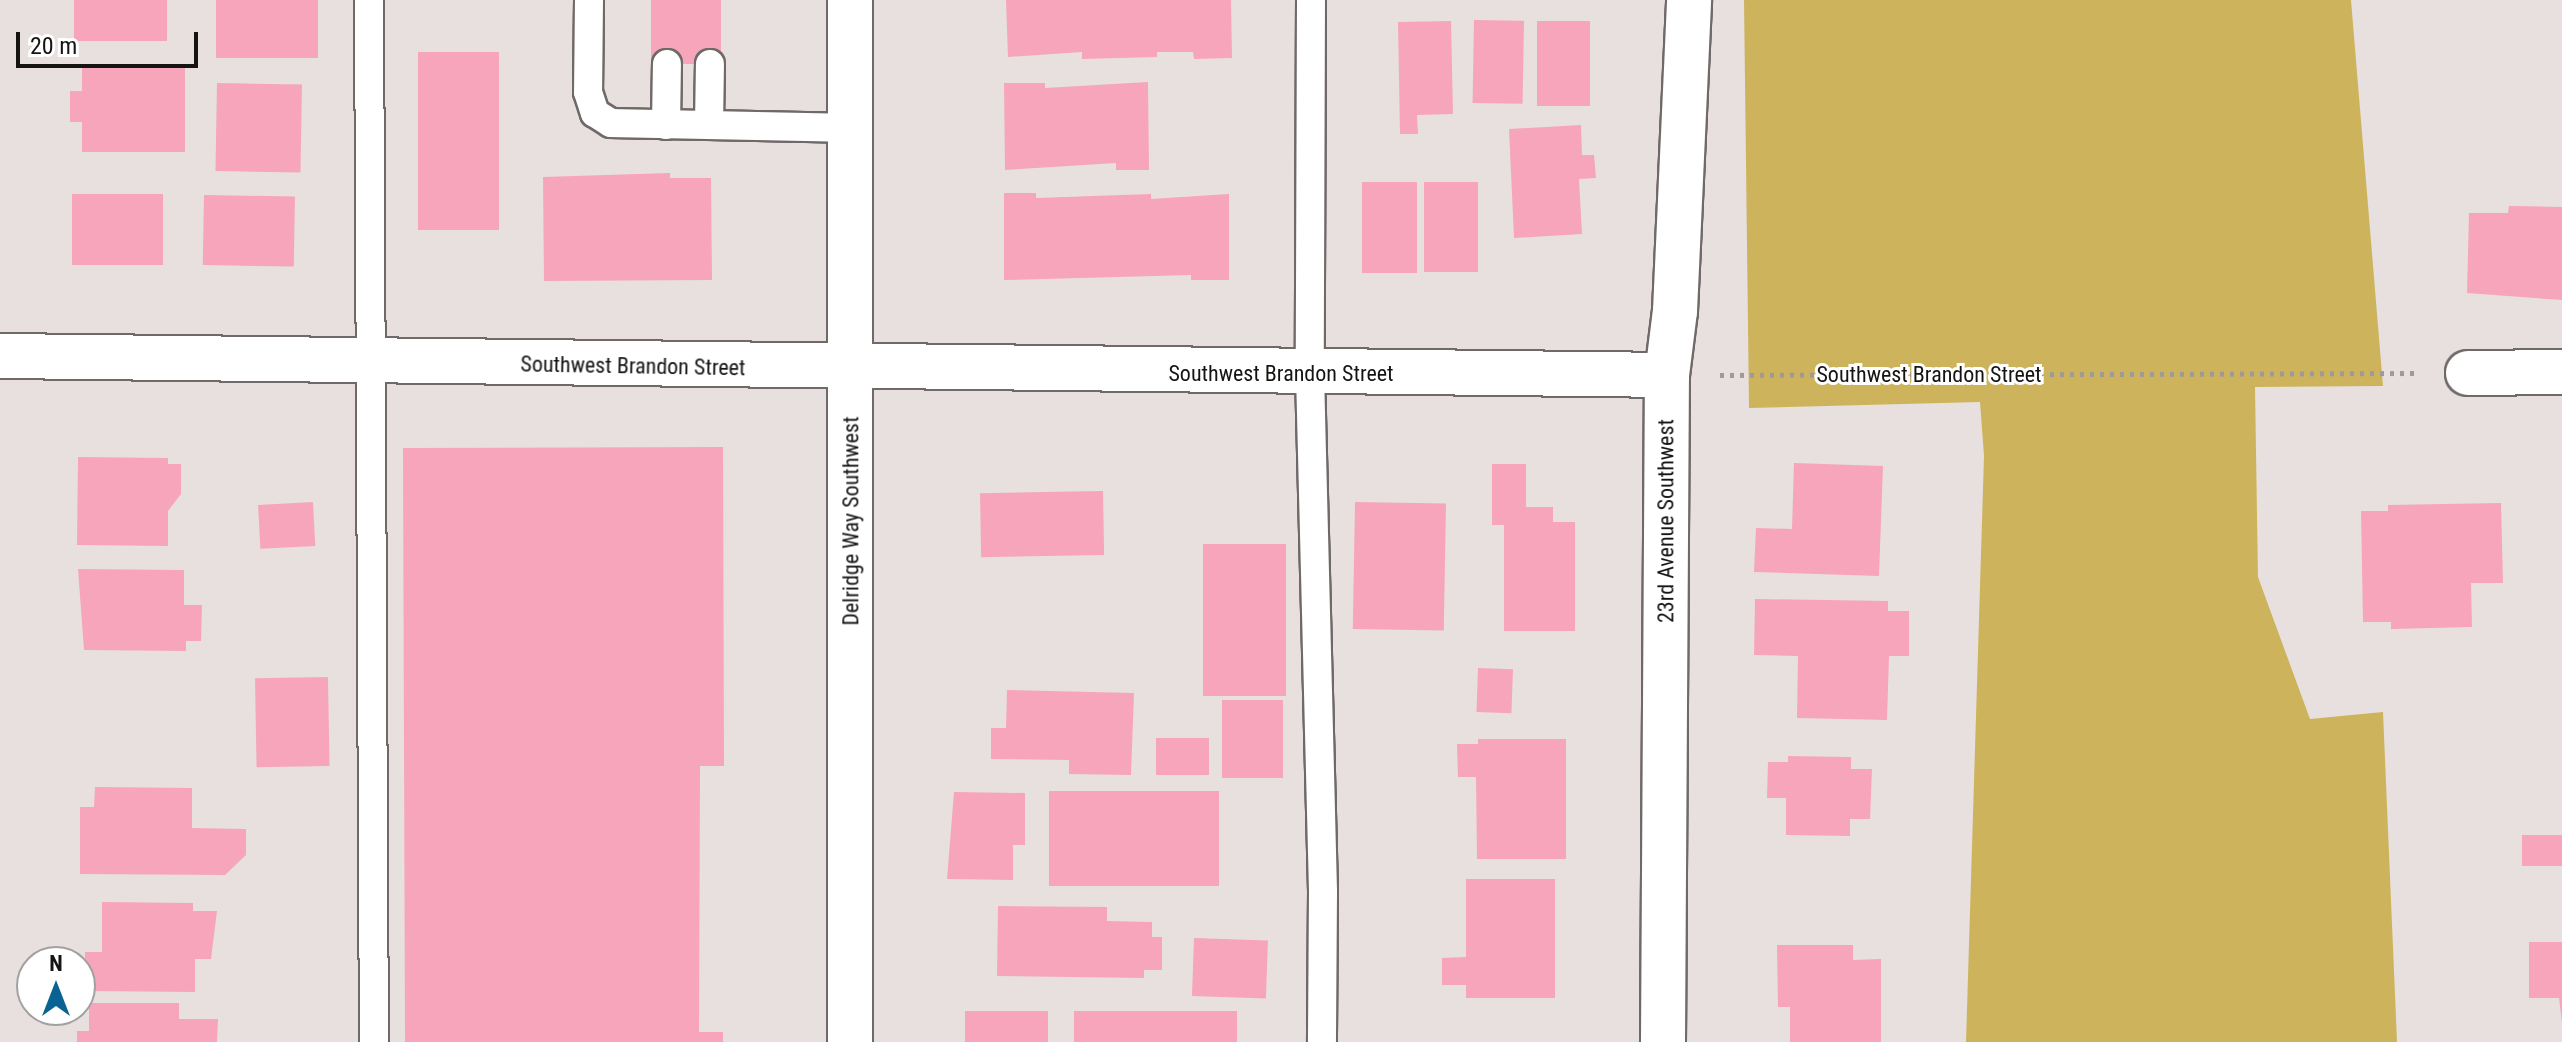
<!DOCTYPE html>
<style>
body{margin:0}
#map{position:relative;width:2562px;height:1042px;overflow:hidden;background:#e7e0df;font-family:"Roboto Condensed",sans-serif}
div>[style]{position:absolute}
.green>*{inset:0;background:#cdb45c}
.building>*{inset:0;background:#f7a5ba;transform-origin:0 0}
.path>*{height:5px;margin-top:-2.5px;transform-origin:0;background:repeating-linear-gradient(90deg,#9f9a99 0 4px,transparent 0 10px)}
.roads{filter:drop-shadow(2px 0 #6f6968) drop-shadow(-2px 0 #6f6968) drop-shadow(0 2px #6f6968) drop-shadow(0 -2px #6f6968)}
.lane>*{height:28px;margin:-14px;padding:0 14px;transform-origin:14px;border-radius:14px;background:#fff}
.street>*{height:44px;margin:-22px;padding:0 22px;transform-origin:22px;border-radius:22px;background:#fff}
.secondary>*{height:44px;margin:-22px;padding:0 22px;transform-origin:22px;border-radius:22px;background:#fff}
span{translate:-50% -50%;white-space:nowrap;text-align:center;line-height:1.15;-webkit-text-stroke:6px #fff;paint-order:stroke}
.street-label{font-size:22px;color:#161413}
.north{position:absolute;left:16px;top:946px;width:80px;height:80px;box-sizing:border-box;background:#fff;border:2px solid #a2a1a1;border-radius:50%;rotate:0deg;font-size:22px;font-weight:700;line-height:32px;text-align:center;color:#161413}
.north::after{content:'';display:block;margin:auto;width:28px;height:36px;background:#086393;clip-path:polygon(50% 0,100% 100%,50% 72%,0 100%)}
.scale{position:absolute;left:16px;top:32px;width:182px;height:36px;box-sizing:border-box;border:4px solid #161413;border-top:0;padding-left:10px;font-size:24px;line-height:28px;white-space:nowrap;color:#161413;-webkit-text-stroke:6px #fff;paint-order:stroke}
</style>
<div id="map">
<div class="green">
<div style="clip-path:polygon(1744px 0,2351px 0,2383px 386px,2255px 387px,2258px 577px,2310px 719px,2383px 712px,2397px 1042px,1966px 1042px,1984px 456px,1980px 402px,1749px 408px)"></div>
</div>
<div class="building">
<div style="left:74px;top:0;width:93px;height:41px"></div>
<div style="left:216px;top:0;width:102px;height:58px"></div>
<div style="left:651px;top:0;width:70px;height:64px"></div>
<div style="clip-path:polygon(1006px 0,1231px 0,1232px 58px,1194px 59px,1193px 52px,1157px 52px,1157px 57px,1082px 59px,1082px 52px,1008px 57px)"></div>
<div style="left:1474px;top:20px;width:50px;height:83px;rotate:1deg"></div>
<div style="clip-path:polygon(1451px 21px,1453px 114px,1417px 115px,1418px 134px,1400px 134px,1398px 22px)"></div>
<div style="left:1537px;top:21px;width:53px;height:85px"></div>
<div style="left:418px;top:52px;width:81px;height:178px"></div>
<div style="clip-path:polygon(82px 67px,185px 67px,185px 152px,82px 152px,82px 122px,70px 122px,70px 91px,82px 91px)"></div>
<div style="clip-path:polygon(1148px 82px,1149px 170px,1116px 170px,1116px 163px,1005px 170px,1004px 83px,1045px 83px,1045px 88px)"></div>
<div style="left:217px;top:83px;width:85px;height:88px;rotate:1deg"></div>
<div style="clip-path:polygon(1581px 125px,1582px 155px,1594px 155px,1596px 178px,1579px 179px,1582px 234px,1514px 238px,1509px 129px)"></div>
<div style="clip-path:polygon(670px 173px,670px 178px,711px 178px,712px 280px,544px 281px,543px 177px)"></div>
<div style="left:1362px;top:182px;width:55px;height:91px"></div>
<div style="left:1424px;top:182px;width:54px;height:90px"></div>
<div style="clip-path:polygon(1004px 193px,1036px 193px,1036px 198px,1151px 194px,1151px 199px,1229px 194px,1229px 280px,1191px 280px,1191px 275px,1004px 280px)"></div>
<div style="left:72px;top:194px;width:91px;height:71px"></div>
<div style="left:204px;top:195px;width:91px;height:70px;rotate:1deg"></div>
<div style="clip-path:polygon(2509px 206px,2562px 207px,2562px 300px,2467px 293px,2469px 213px,2508px 213px)"></div>
<div style="clip-path:polygon(723px 447px,724px 766px,700px 766px,699px 1032px,723px 1032px,723px 1042px,405px 1042px,403px 448px)"></div>
<div style="clip-path:polygon(78px 457px,168px 458px,168px 464px,181px 464px,181px 494px,168px 511px,168px 546px,77px 545px)"></div>
<div style="clip-path:polygon(1794px 463px,1883px 466px,1879px 576px,1754px 572px,1756px 528px,1792px 529px)"></div>
<div style="clip-path:polygon(1492px 464px,1526px 464px,1526px 507px,1553px 507px,1553px 522px,1575px 522px,1575px 631px,1504px 631px,1504px 525px,1492px 525px)"></div>
<div style="left:1103px;top:491px;width:64px;height:123px;rotate:89deg"></div>
<div style="left:313px;top:502px;width:44px;height:55px;rotate:87deg"></div>
<div style="left:1355px;top:502px;width:91px;height:127px;rotate:1deg"></div>
<div style="clip-path:polygon(2501px 503px,2503px 583px,2471px 583px,2472px 627px,2391px 629px,2391px 622px,2363px 622px,2361px 511px,2388px 511px,2388px 505px)"></div>
<div style="left:1286px;top:544px;width:152px;height:83px;rotate:90deg"></div>
<div style="clip-path:polygon(78px 569px,184px 570px,184px 605px,202px 605px,201px 641px,186px 641px,186px 651px,84px 650px)"></div>
<div style="clip-path:polygon(1755px 599px,1888px 601px,1888px 611px,1909px 611px,1909px 656px,1889px 656px,1887px 720px,1797px 718px,1798px 656px,1754px 655px)"></div>
<div style="left:1478px;top:668px;width:35px;height:44px;rotate:2deg"></div>
<div style="left:328px;top:677px;width:89px;height:73px;rotate:89deg"></div>
<div style="clip-path:polygon(1007px 690px,1134px 693px,1131px 775px,1069px 774px,1069px 760px,991px 759px,991px 728px,1006px 728px)"></div>
<div style="left:1222px;top:700px;width:61px;height:78px"></div>
<div style="left:1156px;top:738px;width:53px;height:37px"></div>
<div style="clip-path:polygon(1478px 739px,1566px 739px,1566px 859px,1477px 859px,1476px 777px,1458px 777px,1457px 744px,1478px 744px)"></div>
<div style="clip-path:polygon(1788px 756px,1851px 757px,1851px 769px,1872px 769px,1870px 819px,1850px 819px,1850px 836px,1786px 835px,1786px 798px,1767px 798px,1768px 762px,1788px 762px)"></div>
<div style="clip-path:polygon(95px 787px,192px 788px,192px 828px,246px 829px,246px 855px,225px 875px,80px 874px,80px 807px,94px 807px)"></div>
<div style="left:1049px;top:791px;width:170px;height:95px"></div>
<div style="clip-path:polygon(954px 792px,1025px 793px,1025px 845px,1013px 845px,1013px 880px,947px 879px)"></div>
<div style="left:2522px;top:835px;width:40px;height:31px"></div>
<div style="clip-path:polygon(1466px 879px,1555px 879px,1555px 998px,1466px 998px,1466px 985px,1442px 985px,1442px 958px,1466px 957px)"></div>
<div style="clip-path:polygon(102px 902px,193px 903px,193px 911px,217px 911px,211px 959px,195px 959px,195px 992px,85px 991px,85px 952px,102px 952px)"></div>
<div style="clip-path:polygon(998px 906px,1107px 907px,1107px 921px,1152px 922px,1152px 937px,1162px 937px,1162px 970px,1144px 970px,1144px 978px,997px 976px)"></div>
<div style="left:1194px;top:938px;width:74px;height:58px;rotate:2deg"></div>
<div style="clip-path:polygon(2529px 942px,2562px 942px,2562px 1023px,2559px 998px,2529px 998px)"></div>
<div style="clip-path:polygon(1777px 945px,1853px 945px,1853px 960px,1881px 959px,1881px 1042px,1790px 1042px,1790px 1007px,1778px 1007px)"></div>
<div style="clip-path:polygon(89px 1003px,179px 1003px,179px 1019px,218px 1019px,217px 1042px,77px 1042px,77px 1031px,89px 1031px)"></div>
<div style="left:965px;top:1011px;width:83px;height:31px"></div>
<div style="left:1074px;top:1011px;width:163px;height:31px"></div>
</div>
<div class="path">
<div style="left:1720px;top:375px;width:698px;rotate:-0.16deg"></div>
</div>
<div class="roads">
<div class="lane">
<div style="left:369px;top:0;width:1042px;rotate:89.73deg"></div>
<div style="left:589px;top:0;width:92px;rotate:90.6deg"></div>
<div style="left:588px;top:92px;width:22px;rotate:72deg"></div>
<div style="left:595px;top:113px;width:19px;rotate:32deg"></div>
<div style="left:611px;top:123px;width:242px;rotate:1.2deg"></div>
<div style="left:1311px;top:0;width:374px;rotate:90.2deg"></div>
<div style="left:1310px;top:374px;width:518px;rotate:88.56deg"></div>
<div style="left:1323px;top:892px;width:150px;rotate:90.4deg"></div>
<div style="left:666px;top:125px;width:61px;rotate:-89.1deg"></div>
<div style="left:709px;top:125px;width:61px;rotate:-89.1deg"></div>
</div>
<div class="street">
<div style="left:0;top:356px;width:1667px;rotate:0.65deg"></div>
<div style="left:2468px;top:373px;width:94px;rotate:-0.6deg"></div>
<div style="left:1663px;top:1042px;width:667px;rotate:-89.66deg"></div>
<div style="left:1667px;top:375px;width:64px;rotate:-82.9deg"></div>
<div style="left:1675px;top:311px;width:311px;rotate:-87.4deg"></div>
</div>
<div class="secondary">
<div style="left:850px;top:0;width:1042px;rotate:90deg"></div>
</div>
</div>
<div class="street-label">
<span style="left:633px;top:366px;rotate:1deg">Southwest Brandon Street</span>
<span style="left:1281px;top:374px">Southwest Brandon Street</span>
<span style="left:1929px;top:375px">Southwest Brandon Street</span>
<span style="left:851px;top:521px;rotate:-90deg">Delridge Way Southwest</span>
<span style="left:1666px;top:521px;rotate:-90deg">23rd Avenue Southwest</span>
</div>
<div class="north">N</div>
<div class="scale">20 m</div>
</div>
